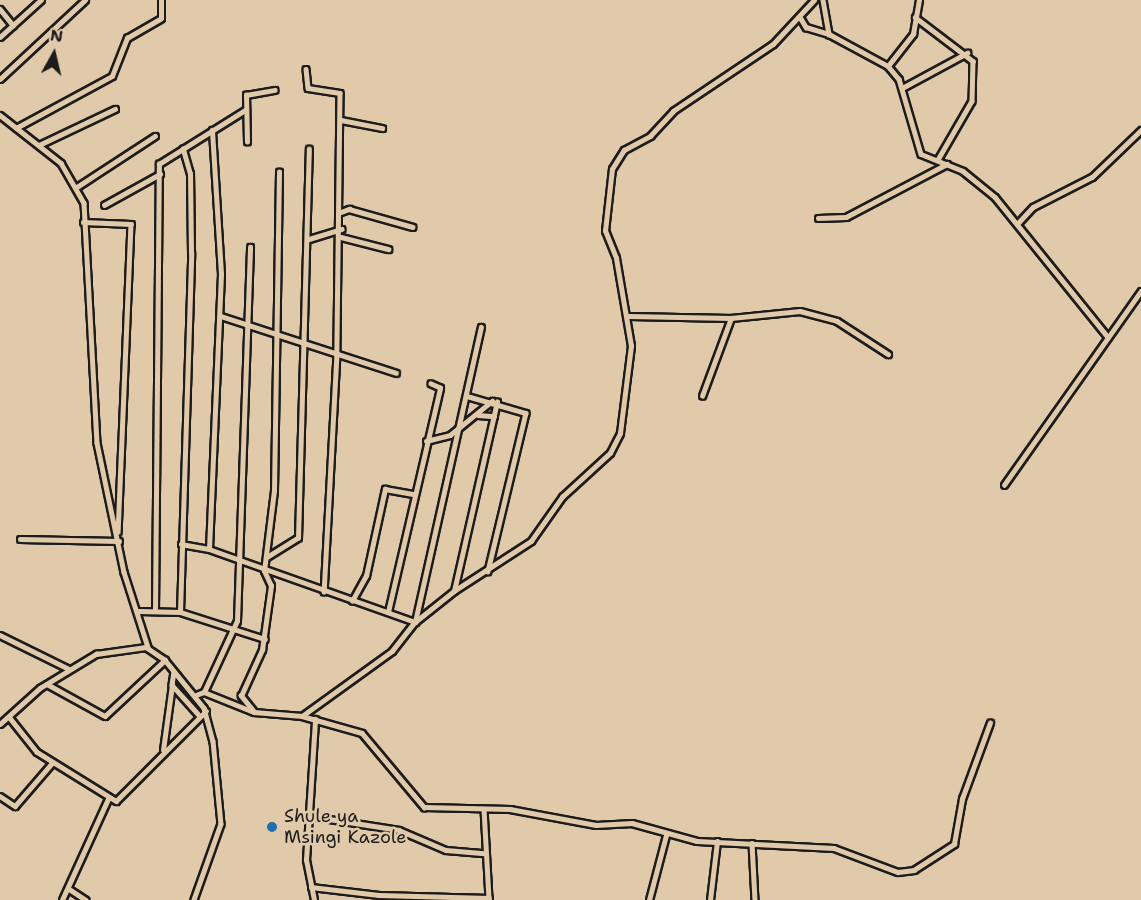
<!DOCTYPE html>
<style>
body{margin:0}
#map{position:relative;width:1141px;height:900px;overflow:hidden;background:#e1caaa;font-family:"Shantell Sans",sans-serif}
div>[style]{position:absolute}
.roads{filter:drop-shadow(2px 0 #1c1c1c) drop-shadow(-2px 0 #1c1c1c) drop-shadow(0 2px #1c1c1c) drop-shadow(0 -2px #1c1c1c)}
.street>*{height:4.5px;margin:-2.25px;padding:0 2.25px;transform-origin:2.25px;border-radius:2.25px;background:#e1caaa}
.dots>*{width:16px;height:16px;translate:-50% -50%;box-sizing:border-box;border:3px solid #e1caaa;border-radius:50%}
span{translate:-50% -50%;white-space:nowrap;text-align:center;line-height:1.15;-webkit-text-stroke:5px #e1caaa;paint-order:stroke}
.poi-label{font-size:18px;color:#1c1c1c}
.left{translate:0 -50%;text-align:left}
.north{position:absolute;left:24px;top:24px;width:60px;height:60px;-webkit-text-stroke:4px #e1caaa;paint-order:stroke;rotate:8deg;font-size:16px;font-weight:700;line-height:24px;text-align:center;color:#1c1c1c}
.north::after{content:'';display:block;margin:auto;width:21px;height:27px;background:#1c1c1c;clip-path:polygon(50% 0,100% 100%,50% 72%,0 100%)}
</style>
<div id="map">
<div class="roads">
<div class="street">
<div style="left:823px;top:0;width:35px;rotate:80deg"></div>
<div style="left:829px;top:34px;width:67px;rotate:28.5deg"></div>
<div style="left:888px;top:66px;width:17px;rotate:50deg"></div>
<div style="left:899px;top:79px;width:78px;rotate:73.7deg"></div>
<div style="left:921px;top:154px;width:45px;rotate:22deg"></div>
<div style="left:963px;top:171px;width:41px;rotate:39.1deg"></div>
<div style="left:995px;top:197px;width:180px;rotate:51.1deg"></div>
<div style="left:0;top:9px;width:21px;rotate:51deg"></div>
<div style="left:800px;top:17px;width:12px;rotate:59deg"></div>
<div style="left:806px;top:27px;width:24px;rotate:17deg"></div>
<div style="left:915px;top:17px;width:73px;rotate:37.2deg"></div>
<div style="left:973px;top:61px;width:40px;rotate:91.4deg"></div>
<div style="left:972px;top:101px;width:68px;rotate:120deg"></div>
<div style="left:0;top:37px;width:55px;rotate:-42.1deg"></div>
<div style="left:888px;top:66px;width:41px;rotate:-52deg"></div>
<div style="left:913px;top:34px;width:35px;rotate:-80deg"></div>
<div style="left:306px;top:69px;width:19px;rotate:84deg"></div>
<div style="left:308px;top:88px;width:32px;rotate:9deg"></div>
<div style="left:340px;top:93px;width:261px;rotate:90.7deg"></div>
<div style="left:337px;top:354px;width:238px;rotate:93.1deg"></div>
<div style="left:0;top:79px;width:116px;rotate:-42.9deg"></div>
<div style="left:904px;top:87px;width:72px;rotate:-28.4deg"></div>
<div style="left:0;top:115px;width:78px;rotate:38.2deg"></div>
<div style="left:61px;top:163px;width:46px;rotate:60.1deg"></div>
<div style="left:84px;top:203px;width:240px;rotate:86.9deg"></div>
<div style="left:97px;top:443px;width:132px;rotate:78.2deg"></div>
<div style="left:124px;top:572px;width:79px;rotate:72.3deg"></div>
<div style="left:341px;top:120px;width:42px;rotate:11deg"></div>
<div style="left:16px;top:128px;width:109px;rotate:-28.4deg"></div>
<div style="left:112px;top:76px;width:41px;rotate:-68.5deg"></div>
<div style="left:127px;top:38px;width:39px;rotate:-30deg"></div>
<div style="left:161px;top:18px;width:18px;rotate:-90deg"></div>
<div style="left:247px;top:142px;width:47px;rotate:-91.2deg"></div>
<div style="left:246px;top:95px;width:29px;rotate:-10deg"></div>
<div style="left:39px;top:145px;width:84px;rotate:-25.3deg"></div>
<div style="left:77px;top:187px;width:93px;rotate:-33.2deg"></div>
<div style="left:104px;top:205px;width:64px;rotate:-29deg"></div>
<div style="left:341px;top:212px;width:9px;rotate:-21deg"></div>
<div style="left:349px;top:209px;width:66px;rotate:15.7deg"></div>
<div style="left:818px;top:218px;width:28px;rotate:-2deg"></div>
<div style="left:846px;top:217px;width:114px;rotate:-27.7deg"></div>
<div style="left:83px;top:222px;width:48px;rotate:2.4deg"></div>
<div style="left:131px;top:224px;width:308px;rotate:92.4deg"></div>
<div style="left:1017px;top:224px;width:23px;rotate:-47deg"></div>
<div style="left:1033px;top:207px;width:66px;rotate:-27deg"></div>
<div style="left:1092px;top:177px;width:68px;rotate:-43.8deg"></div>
<div style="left:341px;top:237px;width:49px;rotate:14.3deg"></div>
<div style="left:309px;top:239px;width:34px;rotate:-17deg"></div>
<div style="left:221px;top:316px;width:184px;rotate:18deg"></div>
<div style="left:629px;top:316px;width:102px;rotate:1.1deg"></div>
<div style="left:731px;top:318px;width:69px;rotate:-5.8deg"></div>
<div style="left:800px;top:311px;width:38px;rotate:15deg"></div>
<div style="left:837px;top:321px;width:61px;rotate:32.9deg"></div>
<div style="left:467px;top:396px;width:61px;rotate:16.1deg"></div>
<div style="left:526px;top:413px;width:163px;rotate:103.5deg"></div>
<div style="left:702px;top:396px;width:83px;rotate:-69.6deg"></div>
<div style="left:478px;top:415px;width:16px;rotate:4deg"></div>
<div style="left:426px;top:441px;width:25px;rotate:-14deg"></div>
<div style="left:450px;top:435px;width:54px;rotate:-39deg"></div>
<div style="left:1004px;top:485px;width:237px;rotate:-54.8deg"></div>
<div style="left:20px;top:539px;width:99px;rotate:1.2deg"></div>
<div style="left:181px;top:544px;width:28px;rotate:10deg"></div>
<div style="left:209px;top:549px;width:219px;rotate:19.5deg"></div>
<div style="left:415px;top:622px;width:302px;rotate:-77.4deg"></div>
<div style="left:209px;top:549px;width:275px;rotate:-87.5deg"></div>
<div style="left:221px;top:274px;width:144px;rotate:-93.6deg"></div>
<div style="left:267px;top:557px;width:36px;rotate:-32deg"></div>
<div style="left:298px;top:538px;width:389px;rotate:-88.4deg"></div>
<div style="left:454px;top:591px;width:194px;rotate:-77.2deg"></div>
<div style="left:352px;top:601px;width:29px;rotate:-61deg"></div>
<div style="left:366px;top:576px;width:89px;rotate:-77.7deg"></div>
<div style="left:385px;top:489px;width:28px;rotate:10deg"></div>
<div style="left:155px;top:610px;width:446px;rotate:-89.5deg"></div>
<div style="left:159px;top:164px;width:102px;rotate:-32.1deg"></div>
<div style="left:139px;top:611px;width:41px;rotate:1.4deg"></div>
<div style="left:180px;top:612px;width:89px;rotate:17.6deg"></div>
<div style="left:180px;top:612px;width:359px;rotate:-88.2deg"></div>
<div style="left:191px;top:253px;width:79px;rotate:-90.7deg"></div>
<div style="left:190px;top:174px;width:26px;rotate:-106deg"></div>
<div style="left:388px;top:612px;width:230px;rotate:-76.9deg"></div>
<div style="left:440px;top:388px;width:10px;rotate:-156deg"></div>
<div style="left:0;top:635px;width:77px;rotate:26.2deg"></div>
<div style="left:174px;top:672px;width:13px;rotate:99deg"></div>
<div style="left:172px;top:685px;width:39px;rotate:48deg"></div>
<div style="left:47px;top:684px;width:66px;rotate:28.9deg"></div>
<div style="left:105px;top:716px;width:82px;rotate:-43deg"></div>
<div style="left:204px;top:692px;width:78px;rotate:-65.1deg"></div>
<div style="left:237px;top:621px;width:374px;rotate:-88deg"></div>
<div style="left:196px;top:695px;width:9px;rotate:-21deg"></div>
<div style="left:204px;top:692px;width:54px;rotate:21.8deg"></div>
<div style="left:254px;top:712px;width:48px;rotate:4.8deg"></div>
<div style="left:302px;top:716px;width:62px;rotate:15.8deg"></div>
<div style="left:362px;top:733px;width:97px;rotate:50deg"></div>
<div style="left:424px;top:807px;width:86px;rotate:1.3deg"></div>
<div style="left:510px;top:809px;width:87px;rotate:10.5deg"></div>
<div style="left:596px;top:825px;width:36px;rotate:-3deg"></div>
<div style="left:632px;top:823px;width:67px;rotate:15.5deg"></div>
<div style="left:697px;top:841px;width:137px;rotate:2.9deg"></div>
<div style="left:834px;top:848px;width:68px;rotate:20.6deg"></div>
<div style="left:898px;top:872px;width:16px;rotate:-7deg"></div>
<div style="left:914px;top:870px;width:48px;rotate:-33deg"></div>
<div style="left:954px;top:844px;width:46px;rotate:-79.9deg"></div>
<div style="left:962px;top:799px;width:81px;rotate:-69.8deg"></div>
<div style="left:254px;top:712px;width:21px;rotate:-129deg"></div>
<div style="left:241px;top:696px;width:51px;rotate:-65.5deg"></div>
<div style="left:262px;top:650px;width:65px;rotate:-82deg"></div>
<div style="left:271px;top:586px;width:17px;rotate:-115deg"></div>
<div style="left:264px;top:571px;width:81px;rotate:-82.9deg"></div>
<div style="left:274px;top:491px;width:319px;rotate:-89.1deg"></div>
<div style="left:302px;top:716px;width:111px;rotate:-35.8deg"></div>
<div style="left:392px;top:651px;width:37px;rotate:-52deg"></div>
<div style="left:415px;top:622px;width:50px;rotate:-38.5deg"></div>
<div style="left:454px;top:591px;width:92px;rotate:-33deg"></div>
<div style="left:531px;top:541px;width:54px;rotate:-54.8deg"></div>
<div style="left:562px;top:497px;width:65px;rotate:-42.5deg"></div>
<div style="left:610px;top:453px;width:22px;rotate:-63deg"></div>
<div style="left:620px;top:433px;width:88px;rotate:-82.8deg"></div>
<div style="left:631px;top:346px;width:89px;rotate:-99.7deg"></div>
<div style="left:616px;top:258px;width:29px;rotate:-112deg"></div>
<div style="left:605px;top:231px;width:62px;rotate:-83.6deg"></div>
<div style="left:612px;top:169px;width:22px;rotate:-58deg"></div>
<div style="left:624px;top:150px;width:30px;rotate:-28deg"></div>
<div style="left:650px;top:136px;width:34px;rotate:-47deg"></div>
<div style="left:673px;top:111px;width:120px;rotate:-33.8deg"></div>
<div style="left:773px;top:44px;width:60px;rotate:-47deg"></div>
<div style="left:10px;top:718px;width:43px;rotate:51.5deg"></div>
<div style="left:37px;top:752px;width:93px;rotate:31.8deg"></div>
<div style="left:116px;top:801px;width:127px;rotate:-45deg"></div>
<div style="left:0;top:724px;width:54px;rotate:-42deg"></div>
<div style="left:40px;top:688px;width:66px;rotate:-31.3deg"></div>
<div style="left:96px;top:654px;width:50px;rotate:-8deg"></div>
<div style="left:146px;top:647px;width:23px;rotate:34deg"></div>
<div style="left:165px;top:660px;width:62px;rotate:50.9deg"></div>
<div style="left:204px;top:708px;width:34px;rotate:75deg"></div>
<div style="left:213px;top:741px;width:83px;rotate:84.5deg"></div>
<div style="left:221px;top:824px;width:81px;rotate:109.6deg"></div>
<div style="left:163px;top:750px;width:66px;rotate:-82.1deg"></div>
<div style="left:0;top:796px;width:18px;rotate:34deg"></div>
<div style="left:15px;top:806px;width:57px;rotate:-49.3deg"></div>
<div style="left:484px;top:809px;width:90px;rotate:86.8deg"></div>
<div style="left:310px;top:816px;width:90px;rotate:8.9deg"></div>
<div style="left:399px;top:830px;width:51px;rotate:23.1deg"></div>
<div style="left:446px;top:850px;width:38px;rotate:5deg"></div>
<div style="left:752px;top:843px;width:57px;rotate:87deg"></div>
<div style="left:311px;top:887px;width:68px;rotate:6.7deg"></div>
<div style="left:379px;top:895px;width:110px;rotate:1.6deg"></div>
<div style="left:69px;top:889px;width:20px;rotate:33deg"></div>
<div style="left:62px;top:900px;width:111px;rotate:-65.5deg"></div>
<div style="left:314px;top:900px;width:41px;rotate:-101.3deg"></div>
<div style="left:306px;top:860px;width:141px;rotate:-86.3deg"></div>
<div style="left:649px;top:900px;width:67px;rotate:-75.3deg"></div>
<div style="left:710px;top:900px;width:59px;rotate:-83.2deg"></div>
</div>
</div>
<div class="dots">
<div style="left:272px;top:827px;background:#1f6fb2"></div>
</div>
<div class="poi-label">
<span class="left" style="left:284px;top:827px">Shule ya<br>Msingi Kazole</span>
</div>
<div class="north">N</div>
</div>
